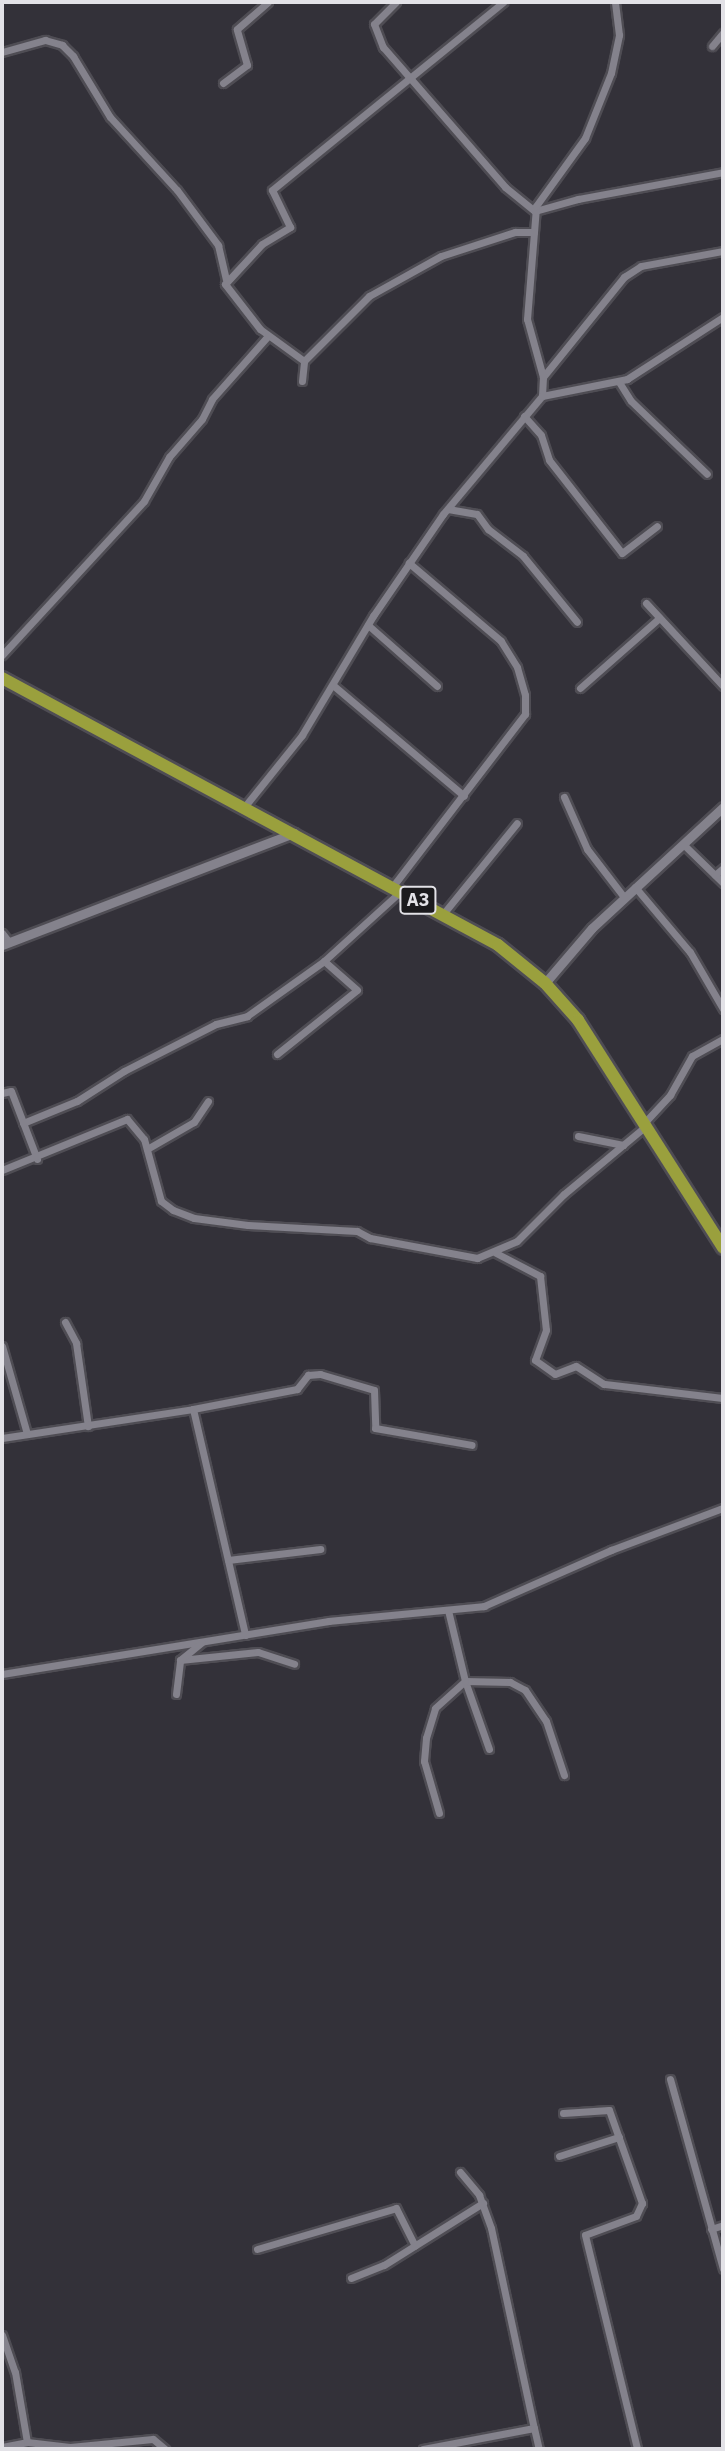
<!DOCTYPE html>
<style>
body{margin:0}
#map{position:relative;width:725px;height:2451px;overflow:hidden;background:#333139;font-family:"IBM Plex Sans",sans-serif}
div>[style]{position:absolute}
.roads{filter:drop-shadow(2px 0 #4f4d54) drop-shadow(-2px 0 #4f4d54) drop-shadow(0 2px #4f4d54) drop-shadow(0 -2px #4f4d54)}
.minor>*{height:7px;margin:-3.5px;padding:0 3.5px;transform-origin:3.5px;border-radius:3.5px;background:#84828c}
.tertiary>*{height:9px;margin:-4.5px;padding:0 4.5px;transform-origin:4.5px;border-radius:4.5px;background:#84828c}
.trunk>*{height:12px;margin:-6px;padding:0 6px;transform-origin:6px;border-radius:6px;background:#9aa03d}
span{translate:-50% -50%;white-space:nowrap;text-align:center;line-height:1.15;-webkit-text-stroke:7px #1b1a1d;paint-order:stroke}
.shield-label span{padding:2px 5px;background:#1b1a1d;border:2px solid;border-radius:5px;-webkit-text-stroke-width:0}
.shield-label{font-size:18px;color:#e3e2e7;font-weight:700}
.frame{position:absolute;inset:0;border:4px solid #e3e2e7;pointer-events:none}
</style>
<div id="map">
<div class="roads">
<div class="minor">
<div style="left:396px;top:2px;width:31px;rotate:135deg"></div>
<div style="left:374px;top:24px;width:25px;rotate:69deg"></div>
<div style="left:383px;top:47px;width:186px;rotate:48.9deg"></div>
<div style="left:505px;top:187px;width:38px;rotate:39deg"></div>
<div style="left:535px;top:211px;width:45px;rotate:-15.6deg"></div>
<div style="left:578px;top:199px;width:147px;rotate:-10.5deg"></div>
<div style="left:712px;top:46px;width:17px;rotate:-50deg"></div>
<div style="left:2px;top:52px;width:45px;rotate:-15.6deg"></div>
<div style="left:45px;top:40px;width:18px;rotate:16deg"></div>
<div style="left:62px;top:45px;width:16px;rotate:45deg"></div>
<div style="left:73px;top:56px;width:71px;rotate:58.8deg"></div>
<div style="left:110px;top:117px;width:99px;rotate:47.5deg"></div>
<div style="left:177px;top:190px;width:69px;rotate:53.3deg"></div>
<div style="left:218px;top:245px;width:35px;rotate:77deg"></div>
<div style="left:223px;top:83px;width:30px;rotate:-37deg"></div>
<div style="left:247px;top:65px;width:37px;rotate:-106deg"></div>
<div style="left:237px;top:29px;width:41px;rotate:-41.1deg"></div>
<div style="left:304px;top:361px;width:54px;rotate:-144deg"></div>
<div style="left:260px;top:329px;width:57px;rotate:-127.9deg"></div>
<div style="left:225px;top:284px;width:54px;rotate:-47.2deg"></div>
<div style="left:262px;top:244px;width:33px;rotate:-31deg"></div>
<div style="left:290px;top:227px;width:41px;rotate:-115.9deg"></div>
<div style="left:272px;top:190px;width:298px;rotate:-39.1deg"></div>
<div style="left:543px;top:377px;width:129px;rotate:-51deg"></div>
<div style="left:624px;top:277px;width:20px;rotate:-33deg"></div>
<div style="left:641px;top:266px;width:83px;rotate:-10.4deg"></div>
<div style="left:302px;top:381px;width:20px;rotate:-84deg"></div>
<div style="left:304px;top:361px;width:92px;rotate:-45deg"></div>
<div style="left:369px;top:296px;width:82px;rotate:-29.1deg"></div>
<div style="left:441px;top:256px;width:78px;rotate:-18deg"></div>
<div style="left:515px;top:232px;width:19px"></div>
<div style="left:619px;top:382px;width:22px;rotate:58deg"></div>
<div style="left:631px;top:401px;width:105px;rotate:43.8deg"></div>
<div style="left:542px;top:396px;width:19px;rotate:-87deg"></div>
<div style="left:543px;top:377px;width:60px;rotate:-105.4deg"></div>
<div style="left:527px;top:319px;width:113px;rotate:-85.4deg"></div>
<div style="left:536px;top:206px;width:84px;rotate:-54.2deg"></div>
<div style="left:585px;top:138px;width:70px;rotate:-68.2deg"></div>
<div style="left:611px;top:73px;width:39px;rotate:-78deg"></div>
<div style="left:619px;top:35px;width:33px;rotate:-97deg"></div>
<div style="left:524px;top:416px;width:25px;rotate:48deg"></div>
<div style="left:541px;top:435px;width:26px;rotate:72deg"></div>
<div style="left:549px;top:460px;width:118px;rotate:51.9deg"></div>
<div style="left:622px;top:553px;width:44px;rotate:-37.6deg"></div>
<div style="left:448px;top:509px;width:29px;rotate:10deg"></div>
<div style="left:477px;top:514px;width:19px;rotate:54deg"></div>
<div style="left:488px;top:529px;width:44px;rotate:37.6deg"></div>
<div style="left:523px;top:556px;width:85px;rotate:50.7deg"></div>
<div style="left:646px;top:603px;width:113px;rotate:47.1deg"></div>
<div style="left:368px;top:625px;width:92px;rotate:41.5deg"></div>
<div style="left:2px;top:655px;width:209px;rotate:-47.3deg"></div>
<div style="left:144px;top:501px;width:51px;rotate:-60.4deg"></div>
<div style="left:169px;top:457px;width:50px;rotate:-49deg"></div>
<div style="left:202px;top:419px;width:22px;rotate:-63deg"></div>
<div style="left:212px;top:399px;width:83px;rotate:-48.4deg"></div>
<div style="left:334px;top:686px;width:170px;rotate:40.2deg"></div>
<div style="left:580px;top:688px;width:106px;rotate:-41.5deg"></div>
<div style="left:564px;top:797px;width:57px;rotate:66.1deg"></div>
<div style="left:587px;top:849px;width:61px;rotate:52.4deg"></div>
<div style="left:245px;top:806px;width:91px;rotate:-51.2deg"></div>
<div style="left:302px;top:735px;width:139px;rotate:-59.2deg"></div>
<div style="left:373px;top:616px;width:124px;rotate:-55.5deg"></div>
<div style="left:443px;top:514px;width:154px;rotate:-50deg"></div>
<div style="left:542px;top:396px;width:87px;rotate:-11.3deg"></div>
<div style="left:627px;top:379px;width:114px;rotate:-32.9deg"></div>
<div style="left:683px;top:844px;width:56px;rotate:44.3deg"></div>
<div style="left:715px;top:875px;width:11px;rotate:-41deg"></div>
<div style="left:393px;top:886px;width:217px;rotate:-52.5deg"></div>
<div style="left:525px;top:714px;width:19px;rotate:-90deg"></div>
<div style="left:525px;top:695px;width:29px;rotate:-106deg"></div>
<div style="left:517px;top:667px;width:31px;rotate:-122deg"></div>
<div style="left:501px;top:641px;width:121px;rotate:-139.7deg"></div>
<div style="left:635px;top:887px;width:85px;rotate:49.8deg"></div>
<div style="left:690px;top:952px;width:66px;rotate:59.9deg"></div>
<div style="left:443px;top:914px;width:117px;rotate:-50.9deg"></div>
<div style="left:2px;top:933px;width:11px;rotate:52deg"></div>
<div style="left:277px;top:1054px;width:102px;rotate:-38.7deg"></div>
<div style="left:357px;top:990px;width:44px;rotate:-138.7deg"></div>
<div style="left:2px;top:1093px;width:9px;rotate:-13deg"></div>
<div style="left:11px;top:1091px;width:34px;rotate:69deg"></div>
<div style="left:645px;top:1122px;width:37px;rotate:-47deg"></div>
<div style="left:670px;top:1095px;width:45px;rotate:-60.6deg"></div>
<div style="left:692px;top:1056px;width:35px;rotate:-29deg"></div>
<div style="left:578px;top:1136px;width:46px;rotate:11.3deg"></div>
<div style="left:147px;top:1149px;width:54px;rotate:-29.9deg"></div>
<div style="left:194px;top:1122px;width:25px;rotate:-56deg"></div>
<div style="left:37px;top:1159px;width:39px;rotate:-111deg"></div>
<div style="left:23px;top:1123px;width:58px;rotate:-22.2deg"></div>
<div style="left:77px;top:1101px;width:56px;rotate:-32.6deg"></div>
<div style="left:124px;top:1071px;width:103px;rotate:-27.1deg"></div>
<div style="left:216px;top:1024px;width:32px;rotate:-14deg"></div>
<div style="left:247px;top:1016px;width:95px;rotate:-35.5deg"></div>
<div style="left:324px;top:961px;width:104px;rotate:-42.3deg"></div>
<div style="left:2px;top:1170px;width:135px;rotate:-22.2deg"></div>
<div style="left:127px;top:1119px;width:26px;rotate:50deg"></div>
<div style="left:144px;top:1139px;width:64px;rotate:74.7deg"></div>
<div style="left:161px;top:1201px;width:15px;rotate:37deg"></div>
<div style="left:173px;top:1210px;width:22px;rotate:21deg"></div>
<div style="left:194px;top:1218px;width:54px;rotate:7.4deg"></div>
<div style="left:248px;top:1225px;width:109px;rotate:3.2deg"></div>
<div style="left:357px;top:1231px;width:15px;rotate:28deg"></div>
<div style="left:370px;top:1238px;width:109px;rotate:10.6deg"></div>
<div style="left:477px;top:1258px;width:43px;rotate:-23deg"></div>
<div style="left:517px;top:1241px;width:66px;rotate:-45deg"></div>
<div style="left:564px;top:1194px;width:107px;rotate:-39.7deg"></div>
<div style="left:496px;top:1253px;width:50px;rotate:27.6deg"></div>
<div style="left:540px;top:1276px;width:54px;rotate:83.7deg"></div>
<div style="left:546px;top:1330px;width:32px;rotate:110deg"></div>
<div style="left:535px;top:1360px;width:24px;rotate:35deg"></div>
<div style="left:555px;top:1374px;width:22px;rotate:-21deg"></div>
<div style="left:576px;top:1366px;width:33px;rotate:33deg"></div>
<div style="left:604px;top:1384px;width:120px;rotate:6.7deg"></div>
<div style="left:65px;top:1322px;width:24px;rotate:62deg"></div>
<div style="left:76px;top:1343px;width:84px;rotate:81.8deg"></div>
<div style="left:2px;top:1346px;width:91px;rotate:74.1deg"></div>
<div style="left:193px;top:1409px;width:106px;rotate:-10.9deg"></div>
<div style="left:297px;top:1389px;width:18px;rotate:-52deg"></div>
<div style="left:308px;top:1375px;width:12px;rotate:-5deg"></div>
<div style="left:320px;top:1374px;width:56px;rotate:16.5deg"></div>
<div style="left:374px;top:1390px;width:38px;rotate:88deg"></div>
<div style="left:375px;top:1428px;width:98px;rotate:9.9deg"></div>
<div style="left:2px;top:1438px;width:193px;rotate:-8.6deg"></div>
<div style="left:193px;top:1409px;width:232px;rotate:77deg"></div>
<div style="left:228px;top:1560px;width:93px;rotate:-6.8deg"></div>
<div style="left:180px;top:1660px;width:78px;rotate:-5.9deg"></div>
<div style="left:258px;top:1652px;width:38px;rotate:18deg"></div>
<div style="left:2px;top:1674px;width:331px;rotate:-9.2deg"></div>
<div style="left:329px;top:1621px;width:156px;rotate:-5.5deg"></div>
<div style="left:484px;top:1606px;width:139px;rotate:-23.8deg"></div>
<div style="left:611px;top:1550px;width:120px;rotate:-20.6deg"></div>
<div style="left:176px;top:1694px;width:34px;rotate:-83deg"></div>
<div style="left:180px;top:1660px;width:28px;rotate:-39deg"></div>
<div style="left:489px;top:1749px;width:72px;rotate:-109.4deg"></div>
<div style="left:465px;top:1681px;width:45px;rotate:1.3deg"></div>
<div style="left:510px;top:1682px;width:17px;rotate:28deg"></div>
<div style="left:525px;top:1690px;width:37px;rotate:56deg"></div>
<div style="left:546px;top:1721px;width:57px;rotate:71.6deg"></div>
<div style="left:439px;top:1813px;width:54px;rotate:-106.1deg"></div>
<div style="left:424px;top:1761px;width:23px;rotate:-85deg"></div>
<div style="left:426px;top:1738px;width:31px;rotate:-73deg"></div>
<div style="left:435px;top:1708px;width:40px;rotate:-42deg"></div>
<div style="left:465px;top:1681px;width:73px;rotate:-103.5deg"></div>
<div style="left:670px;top:2079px;width:197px;rotate:74.4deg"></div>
<div style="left:563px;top:2113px;width:46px;rotate:-3.7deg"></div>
<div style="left:609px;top:2110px;width:99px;rotate:70.5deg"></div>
<div style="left:642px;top:2203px;width:14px;rotate:115deg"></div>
<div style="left:636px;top:2216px;width:54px;rotate:159.6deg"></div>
<div style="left:585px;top:2235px;width:220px;rotate:76.3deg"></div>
<div style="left:559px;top:2156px;width:63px;rotate:-17.6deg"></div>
<div style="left:460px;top:2172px;width:30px;rotate:50deg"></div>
<div style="left:479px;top:2195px;width:35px;rotate:70deg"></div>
<div style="left:491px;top:2228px;width:205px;rotate:77.9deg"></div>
<div style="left:711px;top:2229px;width:13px;rotate:-18deg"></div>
<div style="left:257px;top:2249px;width:145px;rotate:-16.4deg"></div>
<div style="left:396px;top:2208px;width:42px;rotate:63.4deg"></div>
<div style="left:351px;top:2278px;width:35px;rotate:-22deg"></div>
<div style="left:384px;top:2265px;width:117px;rotate:-32.1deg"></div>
<div style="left:2px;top:2335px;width:39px;rotate:71deg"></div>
<div style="left:15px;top:2372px;width:71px;rotate:80.3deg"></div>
<div style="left:2px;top:2447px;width:25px;rotate:-11deg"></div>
<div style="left:27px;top:2442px;width:43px;rotate:6.6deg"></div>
<div style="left:70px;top:2447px;width:83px;rotate:-5.5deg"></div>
<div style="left:153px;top:2439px;width:16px;rotate:40deg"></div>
<div style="left:423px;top:2449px;width:113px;rotate:-10.7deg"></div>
<div style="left:534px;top:2428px;width:22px;rotate:77deg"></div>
</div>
<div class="tertiary">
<div style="left:2px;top:945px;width:313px;rotate:-21deg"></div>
<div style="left:545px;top:983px;width:72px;rotate:-49.5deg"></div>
<div style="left:592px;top:928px;width:178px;rotate:-42.7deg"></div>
</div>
<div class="trunk">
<div style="left:2px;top:678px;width:563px;rotate:28.29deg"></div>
<div style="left:498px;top:945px;width:60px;rotate:39deg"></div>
<div style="left:545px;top:983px;width:50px;rotate:48.3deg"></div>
<div style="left:578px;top:1020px;width:270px;rotate:57.5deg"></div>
</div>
</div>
<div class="shield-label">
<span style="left:418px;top:900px">A3</span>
</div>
<div class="frame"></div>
</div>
